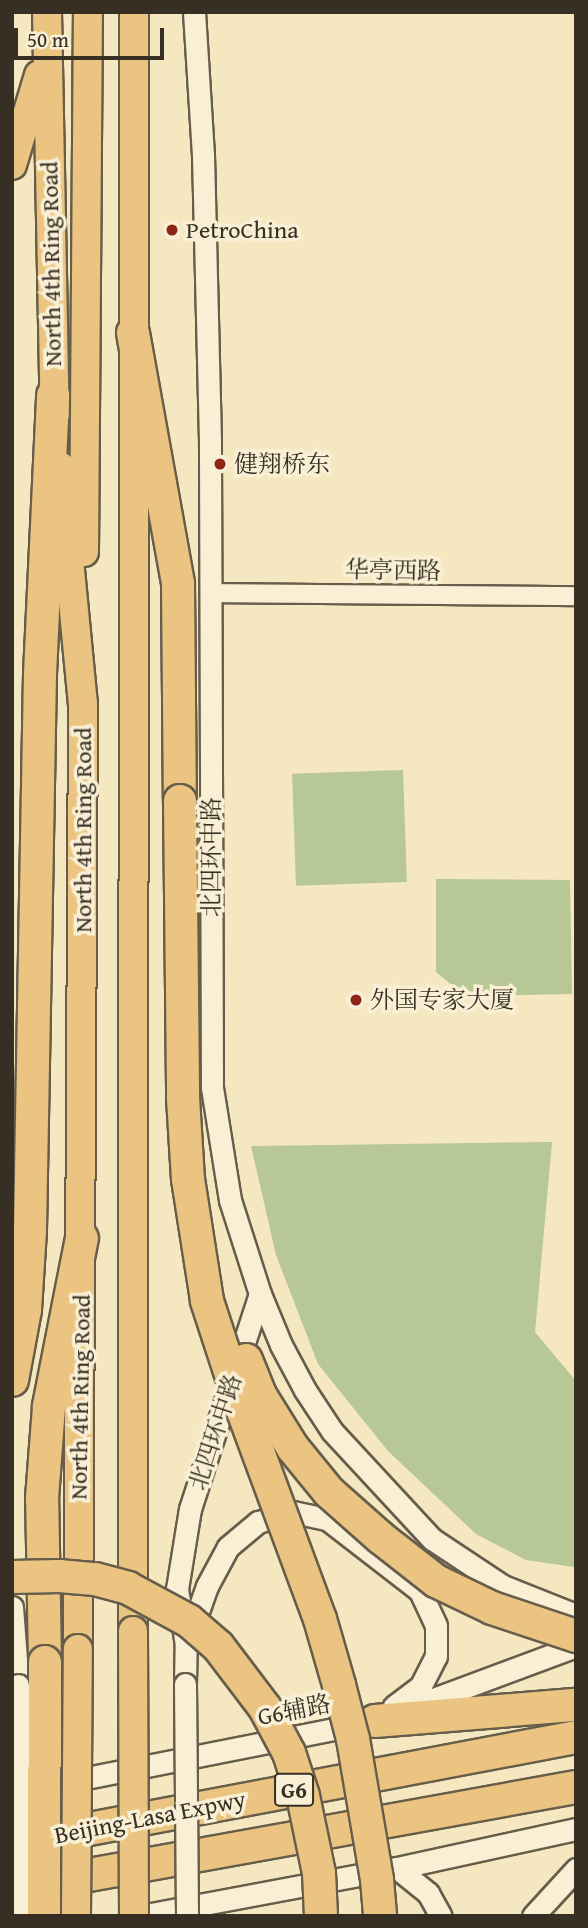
<!DOCTYPE html>
<meta charset="utf-8">
<style>
body{margin:0}
#map{position:relative;width:588px;height:1928px;overflow:hidden;background:#f5e7bf;font-family:"Gentium Book Plus","Noto Serif SC",serif}
div>[style]{position:absolute}
.green>*{inset:0;background:#b7c795;transform-origin:0 0}
.roads{filter:drop-shadow(2px 0 #665d4b) drop-shadow(-2px 0 #665d4b) drop-shadow(0 2px #665d4b) drop-shadow(0 -2px #665d4b)}
.minor>*{height:18px;margin:-9px;padding:0 9px;transform-origin:9px;border-radius:9px;background:#f8efd5}
.tertiary>*{height:21px;margin:-10.5px;padding:0 10.5px;transform-origin:10.5px;border-radius:10.5px;background:#f8efd5}
.trunk>*{height:28px;margin:-14px;padding:0 14px;transform-origin:14px;border-radius:14px;background:#eac480}
.motorway>*{height:32px;margin:-16px;padding:0 16px;transform-origin:16px;border-radius:16px;background:#eac480}
.bridges{filter:drop-shadow(2px 0 #665d4b) drop-shadow(-2px 0 #665d4b) drop-shadow(0 2px #665d4b) drop-shadow(0 -2px #665d4b)}
.tertiary-bridge>*{height:21px;margin:-10.5px;padding:0 10.5px;transform-origin:10.5px;border-radius:10.5px;background:#f8efd5}
.trunk-bridge>*{height:28px;margin:-14px;padding:0 14px;transform-origin:14px;border-radius:14px;background:#eac480}
.motorway-bridge>*{height:32px;margin:-16px;padding:0 16px;transform-origin:16px;border-radius:16px;background:#eac480}
.dots>*{width:19px;height:19px;translate:-50% -50%;box-sizing:border-box;border:4px solid #f8efd5;border-radius:50%}
span{translate:-50% -50%;white-space:nowrap;text-align:center;line-height:1.15;-webkit-text-stroke:7px #f8efd5;paint-order:stroke}
.shield-label span{padding:2px 5px;background:#f8efd5;border:2px solid;border-radius:5px;-webkit-text-stroke-width:0}
.shield-label{font-size:23px;color:#372f24;font-weight:700}
.poi-label{font-size:24px;color:#372f24}
.left{translate:0 -50%;text-align:left}
.street-label{font-size:24px;color:#372f24}
.frame{position:absolute;inset:0;border:14px solid #372f24;pointer-events:none}
.scale{position:absolute;left:14px;top:28px;width:150px;height:32px;box-sizing:border-box;border:4px solid #372f24;border-top:0;padding-left:9px;font-size:21px;line-height:24px;white-space:nowrap;color:#372f24;-webkit-text-stroke:5px #f8efd5;paint-order:stroke}
</style>
<div id="map">
<div class="green">
<div style="left:403px;top:770px;width:112px;height:111px;rotate:88deg"></div>
<div style="clip-path:polygon(436px 879px,570px 880px,572px 994px,465px 996px,436px 972px)"></div>
<div style="clip-path:polygon(552px 1142px,535px 1332px,576px 1381px,574px 1567px,526px 1560px,476px 1534px,388px 1451px,318px 1364px,276px 1255px,251px 1146px)"></div>
</div>
<div class="roads">
<div class="minor">
<div style="left:211px;top:593px;width:365px;rotate:0.5deg"></div>
</div>
<div class="tertiary">
<div style="left:260px;top:1294px;width:55px;rotate:67.6deg"></div>
<div style="left:281px;top:1345px;width:51px;rotate:61.9deg"></div>
<div style="left:305px;top:1390px;width:49px;rotate:56.6deg"></div>
<div style="left:332px;top:1431px;width:147px;rotate:47.2deg"></div>
<div style="left:432px;top:1539px;width:85px;rotate:33.5deg"></div>
<div style="left:503px;top:1586px;width:79px;rotate:21.7deg"></div>
<div style="left:12px;top:1607px;width:78px;rotate:85.6deg"></div>
<div style="left:190px;top:1634px;width:51px;rotate:-70.5deg"></div>
<div style="left:207px;top:1586px;width:44px;rotate:-61.7deg"></div>
<div style="left:228px;top:1547px;width:39px;rotate:-40deg"></div>
<div style="left:258px;top:1522px;width:36px;rotate:-16deg"></div>
<div style="left:293px;top:1512px;width:35px;rotate:12deg"></div>
<div style="left:327px;top:1519px;width:118px;rotate:37.7deg"></div>
<div style="left:420px;top:1591px;width:38px;rotate:65deg"></div>
<div style="left:436px;top:1626px;width:30px;rotate:90deg"></div>
<div style="left:436px;top:1656px;width:34px;rotate:117deg"></div>
<div style="left:421px;top:1686px;width:34px;rotate:143deg"></div>
<div style="left:185px;top:1684px;width:39px;rotate:-89deg"></div>
<div style="left:186px;top:1645px;width:57px;rotate:-99.1deg"></div>
<div style="left:177px;top:1589px;width:81px;rotate:-80.8deg"></div>
<div style="left:190px;top:1509px;width:226px;rotate:-72deg"></div>
<div style="left:260px;top:1294px;width:99px;rotate:-107.7deg"></div>
<div style="left:230px;top:1200px;width:113px;rotate:-99.1deg"></div>
<div style="left:212px;top:1088px;width:647px;rotate:-90.18deg"></div>
<div style="left:210px;top:441px;width:286px;rotate:-91.4deg"></div>
<div style="left:203px;top:155px;width:143px;rotate:-93.6deg"></div>
<div style="left:404px;top:1710px;width:184px;rotate:-20.4deg"></div>
<div style="left:66px;top:1782px;width:300px;rotate:-11.2deg"></div>
<div style="left:397px;top:1868px;width:40px;rotate:39deg"></div>
<div style="left:428px;top:1893px;width:26px;rotate:61deg"></div>
<div style="left:140px;top:1916px;width:261px;rotate:-10.6deg"></div>
<div style="left:397px;top:1868px;width:183px;rotate:-12.3deg"></div>
<div style="left:533px;top:1916px;width:64px;rotate:-47.5deg"></div>
</div>
<div class="trunk">
<div style="left:47px;top:12px;width:403px;rotate:88.9deg"></div>
<div style="left:12px;top:165px;width:94px;rotate:-73.3deg"></div>
<div style="left:60px;top:466px;width:239px;rotate:84.5deg"></div>
<div style="left:83px;top:704px;width:945px;rotate:90.3deg"></div>
<div style="left:84px;top:552px;width:540px;rotate:-89.58deg"></div>
<div style="left:133px;top:1631px;width:1619px;rotate:-89.96deg"></div>
</div>
<div class="motorway">
<div style="left:133px;top:333px;width:255px;rotate:79.8deg"></div>
<div style="left:178px;top:584px;width:217px;rotate:89.5deg"></div>
<div style="left:12px;top:1380px;width:71px;rotate:-79.5deg"></div>
<div style="left:25px;top:1310px;width:80px;rotate:-86.4deg"></div>
<div style="left:30px;top:1230px;width:556px;rotate:-88.97deg"></div>
<div style="left:40px;top:674px;width:279px;rotate:-87.3deg"></div>
<div style="left:45px;top:1662px;width:164px;rotate:-91deg"></div>
<div style="left:42px;top:1498px;width:92px;rotate:-85.6deg"></div>
<div style="left:49px;top:1406px;width:171px;rotate:-78.9deg"></div>
<div style="left:375px;top:1721px;width:202px;rotate:-4.6deg"></div>
<div style="left:47px;top:1837px;width:538px;rotate:-10.7deg"></div>
<div style="left:17px;top:1888px;width:568px;rotate:-10.24deg"></div>
</div>
</div>
<div class="bridges">
<div class="tertiary-bridge">
<div style="left:185px;top:1684px;width:232px;rotate:89.5deg"></div>
<div style="left:18px;top:1916px;width:231px;rotate:-90deg"></div>
</div>
<div class="trunk-bridge">
<div style="left:133px;top:1631px;width:285px;rotate:89.8deg"></div>
<div style="left:76px;top:1916px;width:267px;rotate:-89.6deg"></div>
</div>
<div class="motorway-bridge">
<div style="left:180px;top:801px;width:297px;rotate:89.4deg"></div>
<div style="left:183px;top:1098px;width:81px;rotate:86.5deg"></div>
<div style="left:188px;top:1179px;width:123px;rotate:81.1deg"></div>
<div style="left:207px;top:1301px;width:116px;rotate:71.9deg"></div>
<div style="left:243px;top:1411px;width:222px;rotate:69.7deg"></div>
<div style="left:320px;top:1619px;width:69px;rotate:73.9deg"></div>
<div style="left:339px;top:1685px;width:56px;rotate:75.5deg"></div>
<div style="left:353px;top:1739px;width:143px;rotate:80.3deg"></div>
<div style="left:377px;top:1880px;width:36px;rotate:85deg"></div>
<div style="left:246px;top:1360px;width:38px;rotate:68deg"></div>
<div style="left:260px;top:1395px;width:62px;rotate:58.1deg"></div>
<div style="left:293px;top:1448px;width:57px;rotate:50.7deg"></div>
<div style="left:329px;top:1492px;width:69px;rotate:41.5deg"></div>
<div style="left:381px;top:1538px;width:70px;rotate:38deg"></div>
<div style="left:436px;top:1581px;width:62px;rotate:25.7deg"></div>
<div style="left:492px;top:1608px;width:89px;rotate:18.4deg"></div>
<div style="left:12px;top:1577px;width:47px;rotate:-1.2deg"></div>
<div style="left:59px;top:1576px;width:36px;rotate:5deg"></div>
<div style="left:95px;top:1579px;width:34px;rotate:15deg"></div>
<div style="left:128px;top:1588px;width:69px;rotate:28.4deg"></div>
<div style="left:189px;top:1621px;width:38px;rotate:41deg"></div>
<div style="left:218px;top:1646px;width:78px;rotate:52.8deg"></div>
<div style="left:265px;top:1708px;width:51px;rotate:61.9deg"></div>
<div style="left:289px;top:1753px;width:45px;rotate:72deg"></div>
<div style="left:303px;top:1796px;width:79px;rotate:78.3deg"></div>
<div style="left:319px;top:1873px;width:43px;rotate:87.3deg"></div>
<div style="left:44px;top:1916px;width:254px;rotate:-89.8deg"></div>
</div>
</div>
<div class="dots">
<div style="left:172px;top:230px;background:#8f2418"></div>
<div style="left:220px;top:464px;background:#8f2418"></div>
<div style="left:356px;top:1000px;background:#8f2418"></div>
</div>
<div class="shield-label">
<span style="left:294px;top:1790px">G6</span>
</div>
<div class="poi-label">
<span class="left" style="left:186px;top:230px">PetroChina</span>
<span class="left" style="left:234px;top:464px">健翔桥东</span>
<span class="left" style="left:370px;top:1000px">外国专家大厦</span>
</div>
<div class="street-label">
<span style="left:51px;top:264px;rotate:-91deg">North 4th Ring Road</span>
<span style="left:393px;top:570px;rotate:1deg">华亭西路</span>
<span style="left:83px;top:830px;rotate:-90deg">North 4th Ring Road</span>
<span style="left:211px;top:857px;rotate:-90deg">北四环中路</span>
<span style="left:80px;top:1397px;rotate:-89deg">North 4th Ring Road</span>
<span style="left:215px;top:1432px;rotate:-72deg">北四环中路</span>
<span style="left:294px;top:1710px;rotate:-11deg">G6辅路</span>
<span style="left:150px;top:1817px;rotate:-11deg">Beijing-Lasa Expwy</span>
</div>
<div class="frame"></div>
<div class="scale">50 m</div>
</div>
